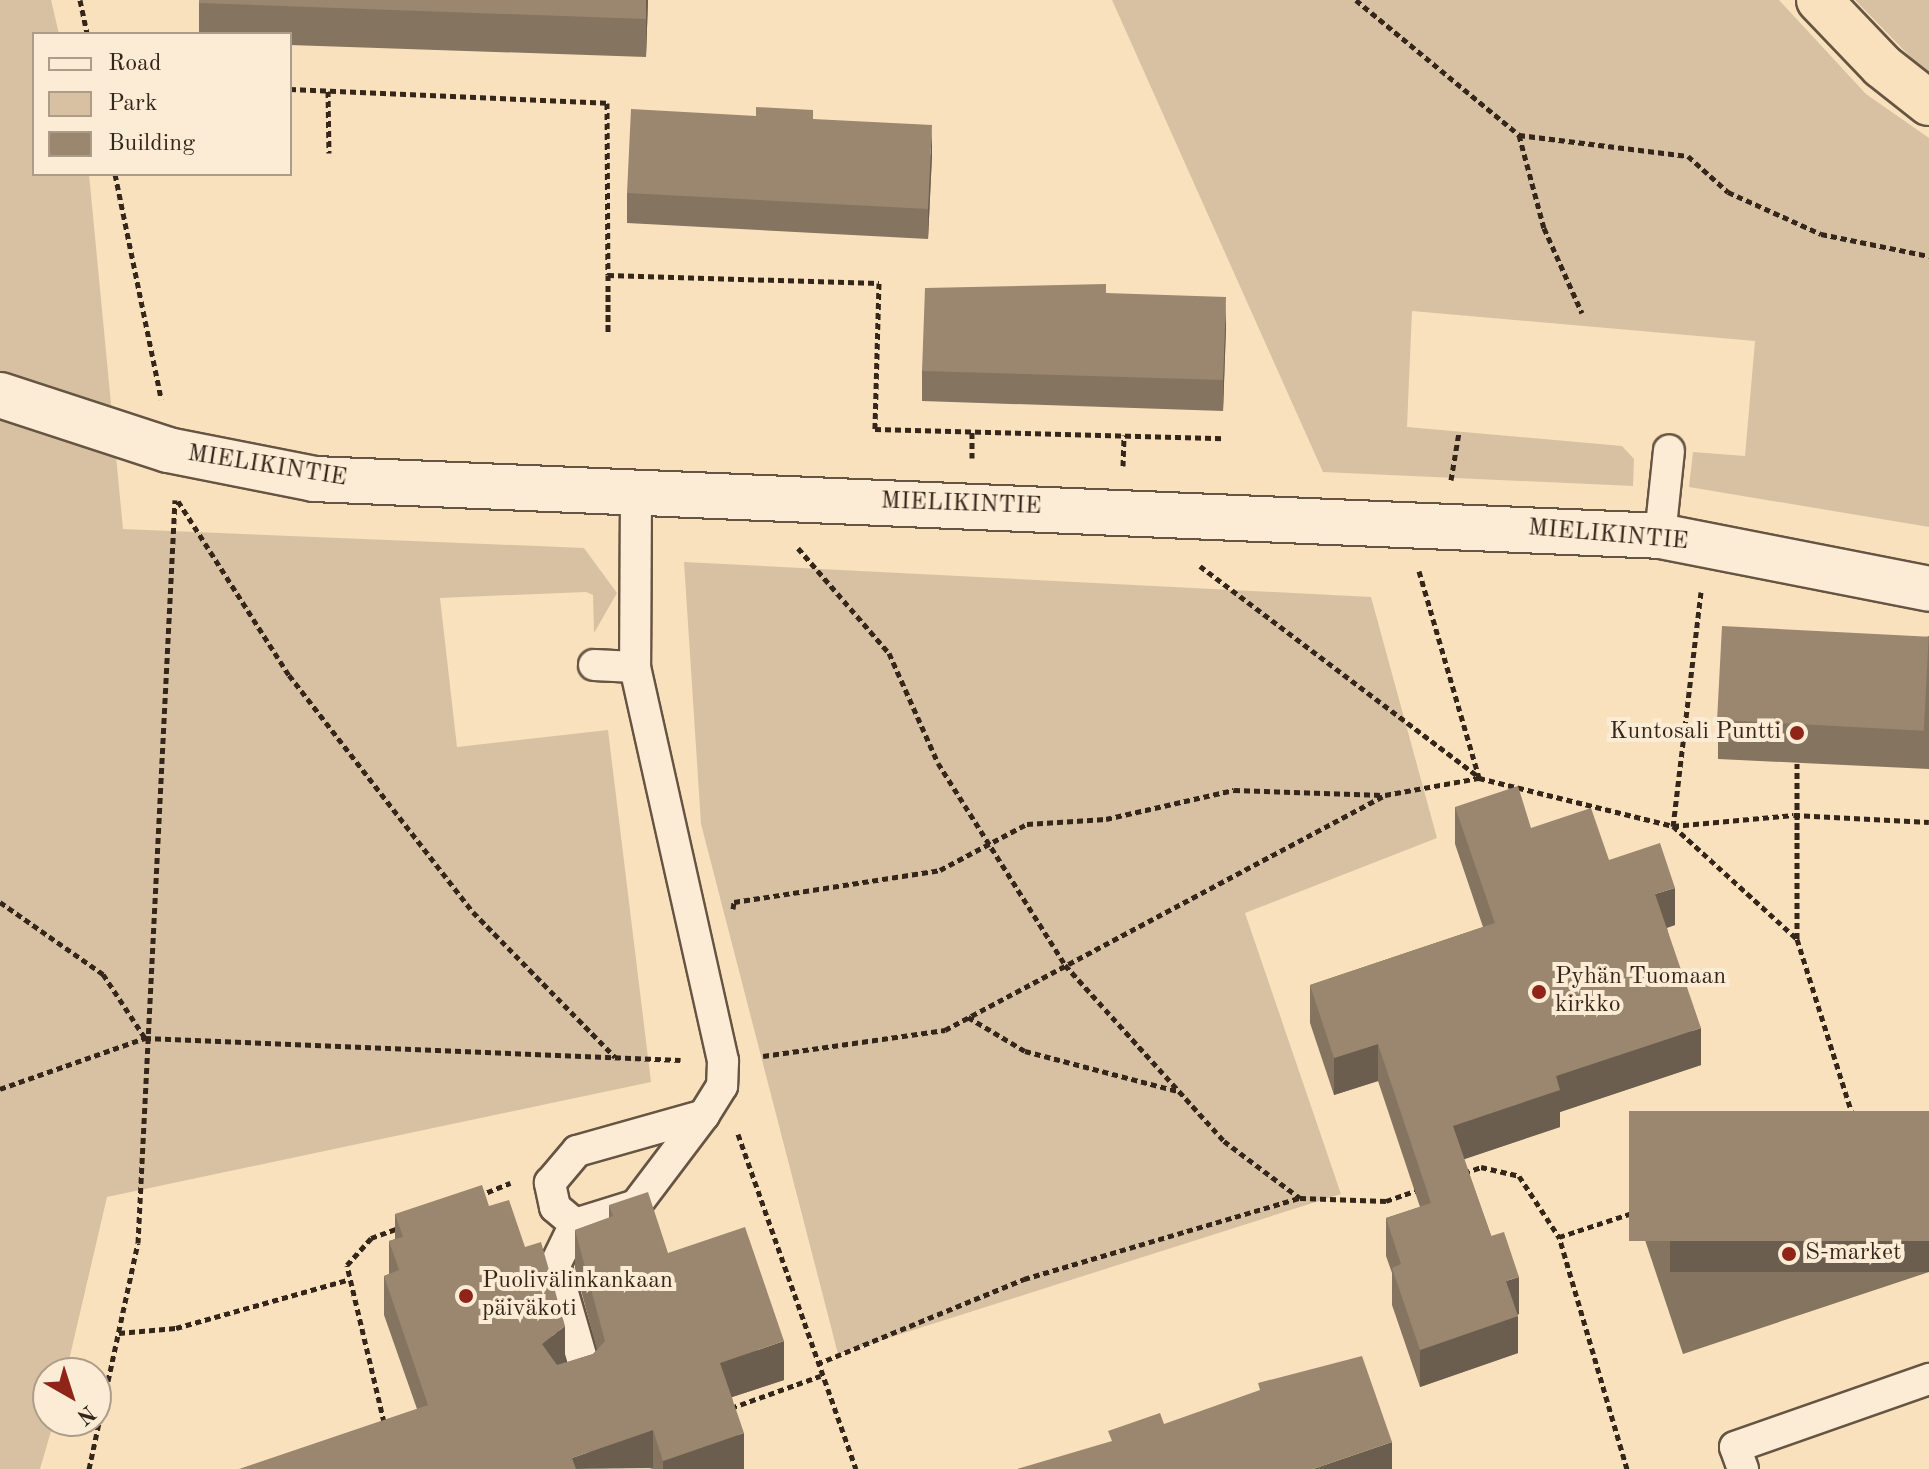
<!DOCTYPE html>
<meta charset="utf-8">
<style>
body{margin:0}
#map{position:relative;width:1929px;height:1469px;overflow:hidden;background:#fae1be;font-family:"Old Standard TT",serif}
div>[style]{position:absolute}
.green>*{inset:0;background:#d8c1a2}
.path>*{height:5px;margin-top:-2.5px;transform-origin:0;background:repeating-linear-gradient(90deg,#34261a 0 6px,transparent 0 10px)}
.roads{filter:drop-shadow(2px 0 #665543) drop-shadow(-2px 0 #665543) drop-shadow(0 2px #665543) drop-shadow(0 -2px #665543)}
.lane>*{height:30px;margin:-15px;padding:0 15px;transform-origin:15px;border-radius:15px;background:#fcecd5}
.street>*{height:44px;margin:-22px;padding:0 22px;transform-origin:22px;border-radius:22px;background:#fcecd5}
.highway>*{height:44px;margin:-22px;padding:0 22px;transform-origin:22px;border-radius:22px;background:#fae1be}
.wall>*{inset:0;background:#85745f}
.shaded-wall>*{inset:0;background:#6c5e4e;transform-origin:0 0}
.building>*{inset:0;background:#9b876f;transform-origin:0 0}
.dots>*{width:22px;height:22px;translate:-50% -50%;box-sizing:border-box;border:4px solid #fcecd5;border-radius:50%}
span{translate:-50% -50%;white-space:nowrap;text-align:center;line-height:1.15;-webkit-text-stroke:8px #fcecd5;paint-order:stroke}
.street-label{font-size:24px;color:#34261a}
.poi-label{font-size:24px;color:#34261a}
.right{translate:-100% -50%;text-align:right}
.left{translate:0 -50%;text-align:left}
.legend{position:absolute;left:32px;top:32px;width:260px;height:144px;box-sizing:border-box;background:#fcecd5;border:2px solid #ac9d8a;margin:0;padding:10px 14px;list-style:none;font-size:24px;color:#34261a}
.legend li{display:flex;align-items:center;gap:16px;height:40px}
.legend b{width:40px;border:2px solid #ac9d8a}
.north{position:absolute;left:32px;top:1357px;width:80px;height:80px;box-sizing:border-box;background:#fcecd5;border:2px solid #ac9d8a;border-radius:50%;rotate:141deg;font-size:22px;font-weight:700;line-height:32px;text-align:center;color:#34261a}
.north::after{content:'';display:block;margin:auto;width:28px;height:36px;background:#8f2418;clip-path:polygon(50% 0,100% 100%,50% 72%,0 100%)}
</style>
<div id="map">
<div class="green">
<div style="clip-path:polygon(0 0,51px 0,59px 34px,34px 34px,34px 174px,89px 174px,123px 529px,584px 548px,617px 593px,594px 633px,593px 595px,586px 592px,440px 598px,457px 747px,608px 730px,651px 1082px,107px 1197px,66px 1373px,48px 1373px,48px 1421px,54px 1421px,40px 1469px,0 1469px)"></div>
<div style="clip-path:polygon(1112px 0,1779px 0,1866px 94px,1929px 138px,1929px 527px,1689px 487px,1693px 452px,1745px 456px,1755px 341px,1412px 311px,1407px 427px,1622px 446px,1634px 459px,1633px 486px,1323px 472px)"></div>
<div style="clip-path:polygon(1855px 0,1929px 0,1929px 75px,1926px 73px)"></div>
<div style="clip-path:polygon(684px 562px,1371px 597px,1437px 838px,1245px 913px,1341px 1194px,838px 1354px,701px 824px)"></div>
</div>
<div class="path">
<div style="left:80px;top:0;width:35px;rotate:78deg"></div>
<div style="left:1356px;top:0;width:212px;rotate:39.6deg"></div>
<div style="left:1519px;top:135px;width:170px;rotate:7.1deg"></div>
<div style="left:1688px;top:156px;width:54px;rotate:42deg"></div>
<div style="left:1728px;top:192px;width:102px;rotate:24.3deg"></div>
<div style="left:1821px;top:234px;width:110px;rotate:11.5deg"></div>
<div style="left:290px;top:89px;width:317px;rotate:2.5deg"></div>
<div style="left:607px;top:103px;width:172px;rotate:89.7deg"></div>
<div style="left:608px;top:275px;width:271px;rotate:1.7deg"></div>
<div style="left:879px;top:283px;width:146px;rotate:91.6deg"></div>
<div style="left:875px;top:429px;width:349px;rotate:1.5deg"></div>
<div style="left:328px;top:91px;width:62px;rotate:89.1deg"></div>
<div style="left:1519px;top:135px;width:96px;rotate:75deg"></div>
<div style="left:1544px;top:228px;width:93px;rotate:65.9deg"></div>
<div style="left:115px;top:174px;width:230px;rotate:78.4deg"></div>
<div style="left:608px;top:275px;width:59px;rotate:90deg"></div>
<div style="left:972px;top:458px;width:27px;rotate:-90deg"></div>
<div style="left:1123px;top:466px;width:31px;rotate:-88deg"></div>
<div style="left:1451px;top:480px;width:49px;rotate:-80.5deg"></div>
<div style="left:178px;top:501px;width:206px;rotate:57.5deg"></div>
<div style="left:289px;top:675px;width:300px;rotate:52.2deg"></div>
<div style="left:473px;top:912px;width:203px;rotate:45.6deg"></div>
<div style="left:798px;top:548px;width:139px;rotate:49.1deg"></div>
<div style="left:889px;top:653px;width:120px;rotate:66deg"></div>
<div style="left:938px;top:763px;width:239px;rotate:57.8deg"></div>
<div style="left:1065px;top:965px;width:237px;rotate:47.9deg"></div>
<div style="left:1224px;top:1141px;width:95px;rotate:36.9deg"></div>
<div style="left:1200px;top:566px;width:350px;rotate:37.1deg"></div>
<div style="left:1419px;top:571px;width:215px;rotate:73.8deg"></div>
<div style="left:1701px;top:592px;width:236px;rotate:96.8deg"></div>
<div style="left:1673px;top:826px;width:168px;rotate:42.3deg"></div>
<div style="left:1797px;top:763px;width:176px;rotate:90deg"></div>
<div style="left:1797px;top:939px;width:210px;rotate:72.5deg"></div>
<div style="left:0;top:902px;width:126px;rotate:35deg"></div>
<div style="left:103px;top:974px;width:77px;rotate:56.7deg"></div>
<div style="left:733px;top:909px;width:7px;rotate:-82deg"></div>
<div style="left:734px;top:902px;width:208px;rotate:-8.8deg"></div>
<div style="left:940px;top:870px;width:98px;rotate:-27.9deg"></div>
<div style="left:1027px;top:824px;width:79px;rotate:-3.6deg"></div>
<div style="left:1106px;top:819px;width:131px;rotate:-12.8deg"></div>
<div style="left:1234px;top:790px;width:150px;rotate:1.9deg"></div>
<div style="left:968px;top:1017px;width:66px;rotate:30.8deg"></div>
<div style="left:1025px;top:1051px;width:158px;rotate:14.7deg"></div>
<div style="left:763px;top:1056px;width:184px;rotate:-8.1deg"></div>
<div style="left:945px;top:1030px;width:499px;rotate:-28.1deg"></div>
<div style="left:1385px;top:795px;width:96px;rotate:-10.3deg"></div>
<div style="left:1479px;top:778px;width:200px;rotate:13.9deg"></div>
<div style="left:1673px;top:826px;width:121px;rotate:-5.2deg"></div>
<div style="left:1794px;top:815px;width:135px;rotate:3deg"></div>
<div style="left:0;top:1089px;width:154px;rotate:-19.4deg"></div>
<div style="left:145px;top:1038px;width:536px;rotate:2.35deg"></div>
<div style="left:738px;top:1134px;width:355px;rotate:70.6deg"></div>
<div style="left:1464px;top:1173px;width:18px;rotate:-19deg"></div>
<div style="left:1481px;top:1167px;width:39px;rotate:13deg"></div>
<div style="left:1519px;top:1176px;width:73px;rotate:56.7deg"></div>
<div style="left:478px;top:1196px;width:35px;rotate:-22deg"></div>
<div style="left:119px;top:1333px;width:57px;rotate:-5deg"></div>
<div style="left:176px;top:1328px;width:178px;rotate:-15.7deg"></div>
<div style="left:817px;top:1364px;width:224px;rotate:-22.3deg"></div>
<div style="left:1024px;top:1279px;width:288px;rotate:-16.4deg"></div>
<div style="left:1300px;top:1198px;width:86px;rotate:2deg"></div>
<div style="left:1386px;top:1201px;width:37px;rotate:-19deg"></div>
<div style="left:731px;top:1408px;width:95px;rotate:-19.8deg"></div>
<div style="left:384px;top:1422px;width:161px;rotate:-103.3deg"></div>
<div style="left:347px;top:1265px;width:36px;rotate:-48deg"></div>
<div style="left:371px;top:1238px;width:29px;rotate:-20deg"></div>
<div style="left:89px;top:1469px;width:231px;rotate:-77.8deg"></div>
<div style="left:138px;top:1243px;width:744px;rotate:-87.15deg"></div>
<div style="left:1627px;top:1469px;width:242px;rotate:-106.3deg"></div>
<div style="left:1559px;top:1237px;width:96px;rotate:-18.2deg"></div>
</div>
<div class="roads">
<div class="lane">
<div style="left:636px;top:491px;width:176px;rotate:90.3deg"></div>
<div style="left:635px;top:667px;width:404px;rotate:77.4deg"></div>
<div style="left:723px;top:1061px;width:25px;rotate:92deg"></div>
<div style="left:722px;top:1086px;width:34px;rotate:122deg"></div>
<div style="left:704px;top:1115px;width:113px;rotate:127.1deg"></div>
<div style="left:636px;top:1205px;width:64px;rotate:162.7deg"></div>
<div style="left:575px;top:1224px;width:26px;rotate:-140deg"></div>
<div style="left:555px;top:1207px;width:25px;rotate:-102deg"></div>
<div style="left:550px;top:1183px;width:42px;rotate:-49.8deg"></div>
<div style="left:577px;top:1151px;width:132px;rotate:-15.8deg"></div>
<div style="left:1660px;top:536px;width:86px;rotate:-84deg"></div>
<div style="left:594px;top:665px;width:41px;rotate:2.8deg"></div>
<div style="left:567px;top:1383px;width:21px;rotate:-19deg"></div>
<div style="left:587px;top:1376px;width:116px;rotate:-106.1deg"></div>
<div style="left:555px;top:1265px;width:46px;rotate:-64deg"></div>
<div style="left:1743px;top:1469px;width:23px;rotate:-110deg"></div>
<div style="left:1735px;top:1447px;width:206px;rotate:-19.3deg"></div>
</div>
<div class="street">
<div style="left:0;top:395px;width:177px;rotate:18.1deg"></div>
<div style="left:168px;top:450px;width:149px;rotate:11.2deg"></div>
<div style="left:314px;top:479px;width:1347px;rotate:2.42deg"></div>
<div style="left:1660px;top:536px;width:274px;rotate:11.1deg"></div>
</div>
<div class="highway">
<div style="left:1819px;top:0;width:91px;rotate:46.3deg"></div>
<div style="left:1882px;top:66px;width:60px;rotate:38.2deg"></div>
</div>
</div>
<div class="wall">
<div style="clip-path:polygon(648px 0,646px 57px,290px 45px,290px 34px,199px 34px,199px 3px)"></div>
<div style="clip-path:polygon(813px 119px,932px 155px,928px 239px,627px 223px,627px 193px)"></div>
<div style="clip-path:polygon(1106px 293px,1226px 327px,1223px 411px,922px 401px,922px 371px)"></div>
<div style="clip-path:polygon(1929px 636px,1929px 769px,1718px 759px,1718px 720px)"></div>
<div style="clip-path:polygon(1455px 807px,1531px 828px,1609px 860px,1675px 925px,1667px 928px,1701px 1065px,1560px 1112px,1560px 1127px,1464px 1159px,1519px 1314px,1517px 1315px,1518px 1353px,1420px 1387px,1392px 1305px,1392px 1273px,1386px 1256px,1386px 1218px,1420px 1207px,1378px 1081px,1334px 1095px,1310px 1023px,1310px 985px,1483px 927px,1455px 844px)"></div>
<div style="clip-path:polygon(1929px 1111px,1929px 1272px,1683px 1354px,1644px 1237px,1644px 1206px)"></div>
<div style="clip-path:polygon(609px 1205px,668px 1253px,784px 1380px,732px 1397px,744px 1469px,653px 1469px,417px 1409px,384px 1315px,384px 1276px,389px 1274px,389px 1241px,395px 1239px,395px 1214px,489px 1206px,565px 1363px,593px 1354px,597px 1350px,575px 1268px,575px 1230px,609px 1218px)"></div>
</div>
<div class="shaded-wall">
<div style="clip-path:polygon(646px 0,648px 0,646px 57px)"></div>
<div style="clip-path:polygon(932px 125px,932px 155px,928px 239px,928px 209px)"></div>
<div style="clip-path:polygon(1226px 297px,1226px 327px,1223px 411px,1223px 380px)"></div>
<div style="clip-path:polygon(1675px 888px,1675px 925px,1655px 931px,1655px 894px)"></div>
<div style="clip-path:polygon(1701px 1028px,1701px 1065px,1560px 1112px,1560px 1127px,1453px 1163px,1453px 1126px,1556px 1076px)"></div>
<div style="clip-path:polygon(1378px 1044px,1378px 1081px,1334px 1095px,1334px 1058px)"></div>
<div style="left:1929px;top:1241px;width:31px;height:259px;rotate:90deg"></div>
<div style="clip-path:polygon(1519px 1277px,1519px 1314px,1506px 1318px,1506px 1281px)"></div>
<div style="clip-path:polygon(1518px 1316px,1518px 1353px,1420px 1387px,1420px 1350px)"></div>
<div style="clip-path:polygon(565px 1326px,565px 1365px,542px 1382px,542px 1344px)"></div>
<div style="clip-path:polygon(784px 1341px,784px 1380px,720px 1401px,720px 1363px)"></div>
<div style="clip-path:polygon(653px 1430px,653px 1468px,572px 1469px,572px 1458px)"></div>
<div style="clip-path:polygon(744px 1433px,744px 1469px,663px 1469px,663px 1461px)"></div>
<div style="clip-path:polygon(1392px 1442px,1392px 1469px,1313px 1469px)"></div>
</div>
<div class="building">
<div style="clip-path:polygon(199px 0,646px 0,646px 19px,199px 3px)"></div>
<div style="clip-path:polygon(756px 107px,813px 110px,813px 119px,932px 125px,928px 209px,627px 193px,631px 109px,756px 116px)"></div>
<div style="clip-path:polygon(1106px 284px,1106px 293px,1226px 297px,1223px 380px,922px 371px,925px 288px)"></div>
<div style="left:1722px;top:626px;width:207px;height:94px;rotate:3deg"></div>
<div style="clip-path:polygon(1518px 786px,1531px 828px,1591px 808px,1609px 860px,1660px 843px,1675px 888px,1655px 894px,1701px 1028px,1556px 1076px,1560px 1090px,1453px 1126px,1491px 1236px,1504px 1232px,1519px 1277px,1506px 1281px,1518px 1316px,1420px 1350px,1392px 1268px,1401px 1264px,1386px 1218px,1431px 1203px,1378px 1044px,1334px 1058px,1310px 985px,1495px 923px,1455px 807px)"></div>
<div style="left:1929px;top:1111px;width:130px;height:300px;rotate:90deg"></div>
<div style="clip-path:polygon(482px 1185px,489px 1206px,509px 1200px,525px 1247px,541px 1242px,565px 1326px,542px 1344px,557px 1365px,593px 1354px,605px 1341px,575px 1230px,613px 1216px,609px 1205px,648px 1192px,668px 1253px,745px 1227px,784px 1341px,720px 1363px,744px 1433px,663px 1461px,653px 1430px,572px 1458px,576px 1469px,239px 1469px,428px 1405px,384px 1276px,399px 1270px,389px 1241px,403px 1237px,395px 1214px)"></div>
<div style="clip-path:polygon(1362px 1356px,1392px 1442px,1313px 1469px,1017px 1469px,1112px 1441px,1108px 1431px,1160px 1413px,1164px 1424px,1260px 1390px,1258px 1383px)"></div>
</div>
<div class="dots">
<div style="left:1797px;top:733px;background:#8f2418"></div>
<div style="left:1539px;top:992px;background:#8f2418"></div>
<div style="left:1789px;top:1254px;background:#8f2418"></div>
<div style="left:466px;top:1296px;background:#8f2418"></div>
</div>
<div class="street-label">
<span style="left:267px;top:467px;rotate:9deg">MIELIKINTIE</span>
<span style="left:961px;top:505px;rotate:2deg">MIELIKINTIE</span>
<span style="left:1608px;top:536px;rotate:5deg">MIELIKINTIE</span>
</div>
<div class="poi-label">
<span class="right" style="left:1781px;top:733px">Kuntosali Puntti</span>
<span class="left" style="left:1555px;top:992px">Pyhän Tuomaan<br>kirkko</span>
<span class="left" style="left:1805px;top:1254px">S-market</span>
<span class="left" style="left:482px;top:1296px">Puolivälinkankaan<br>päiväkoti</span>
</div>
<ul class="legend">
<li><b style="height:10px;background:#fcecd5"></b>Road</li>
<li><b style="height:22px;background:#d8c1a2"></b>Park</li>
<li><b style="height:22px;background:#9b876f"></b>Building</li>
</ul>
<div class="north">N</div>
</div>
